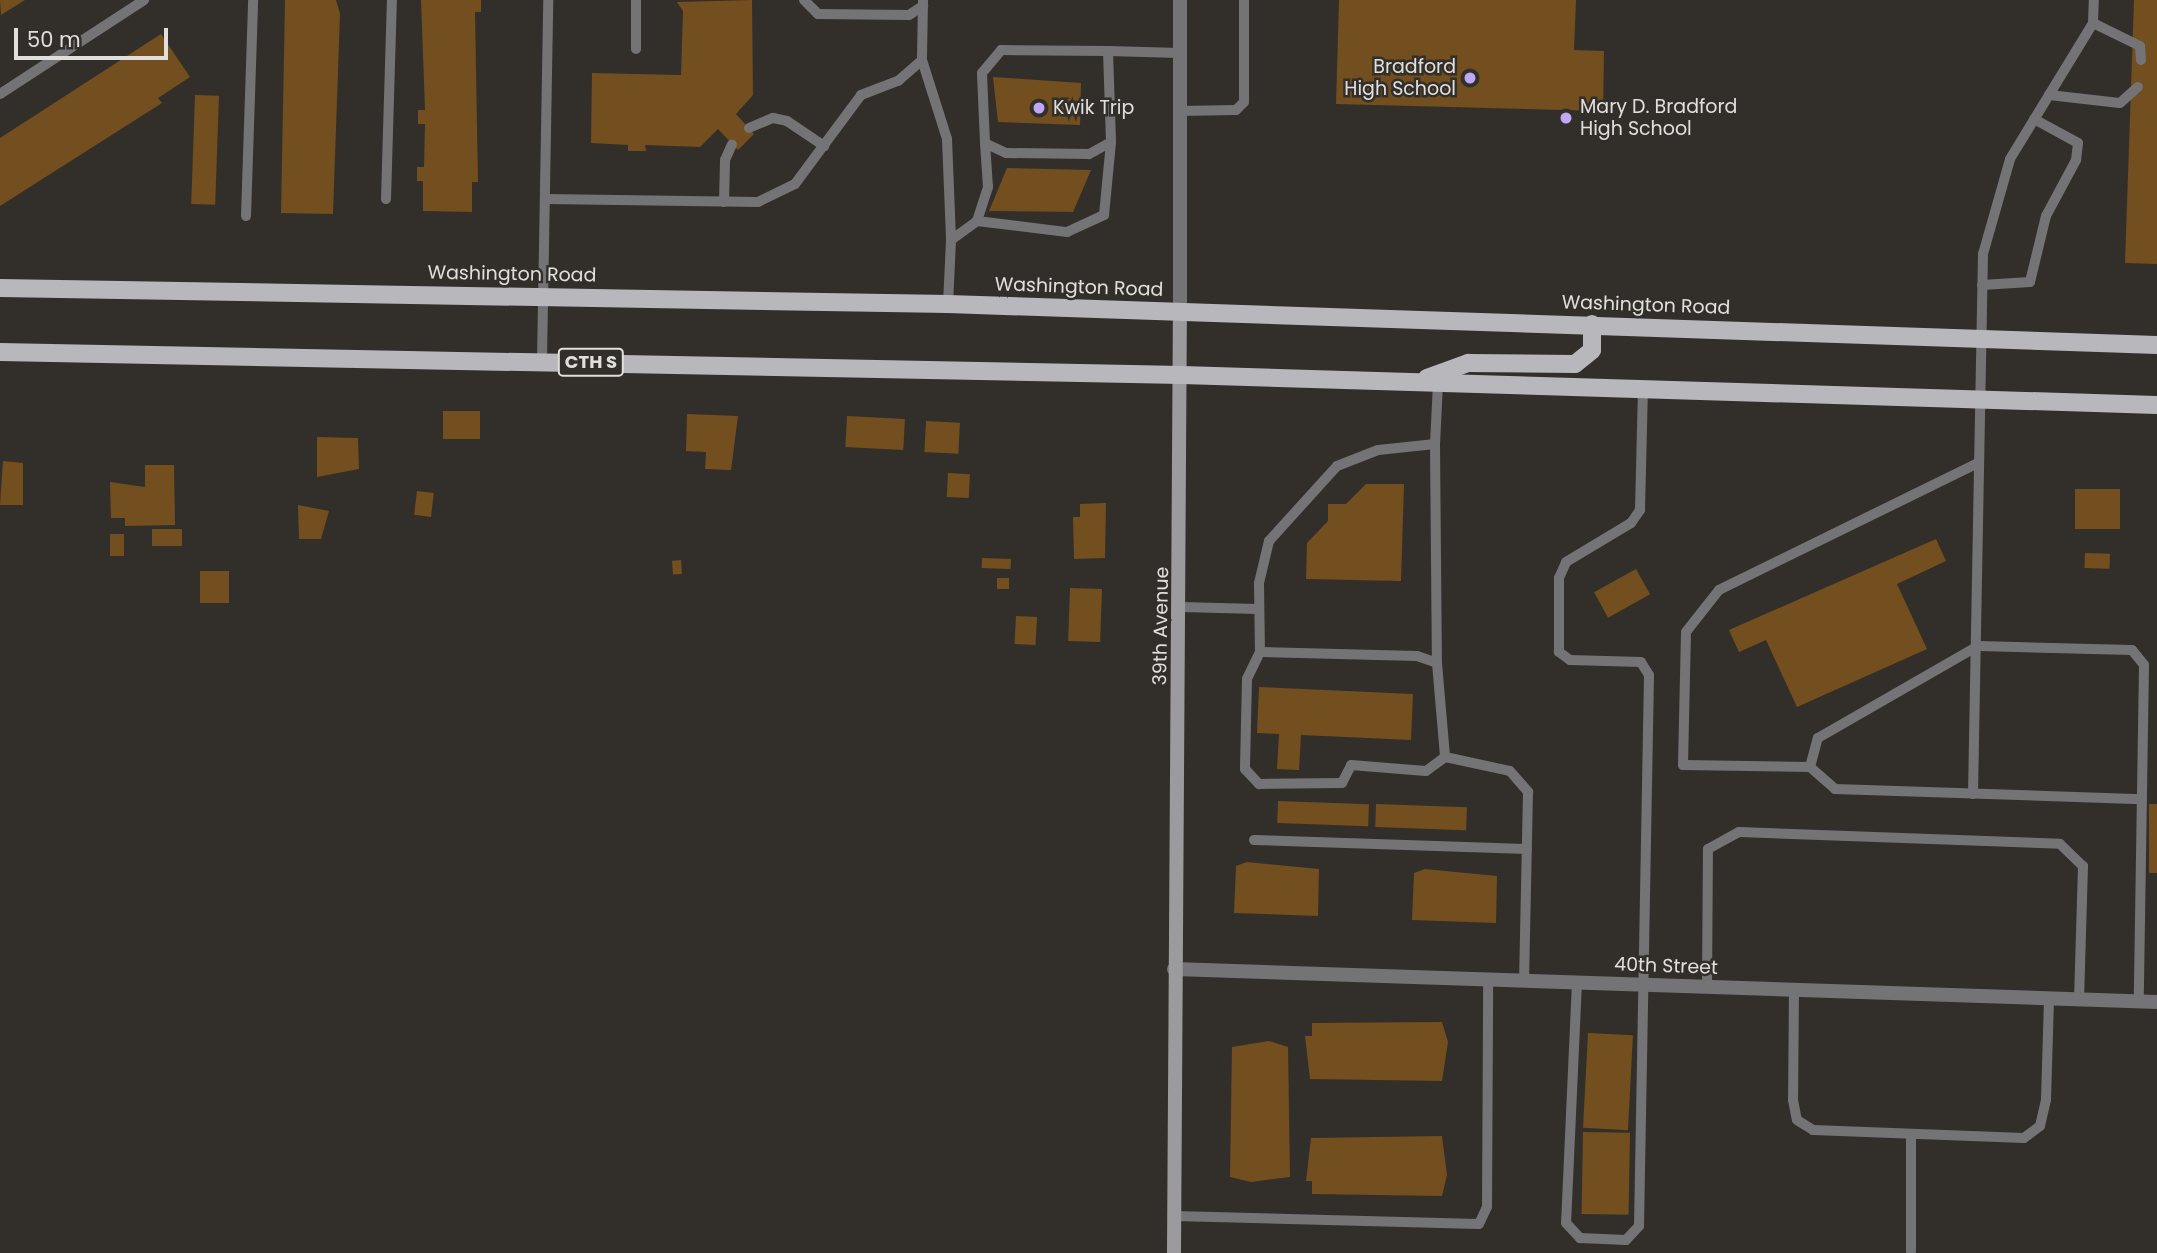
<!DOCTYPE html>
<style>
body{margin:0}
#map{position:relative;width:2157px;height:1253px;overflow:hidden;background:#322f2b;font-family:Poppins,sans-serif}
div>[style]{position:absolute}
.building>*{inset:0;background:#734e1e;transform-origin:0 0}
.service>*{height:10px;margin:-5px;padding:0 5px;transform-origin:5px;border-radius:5px;background:#747376}
.minor>*{height:14px;margin:-7px;padding:0 7px;transform-origin:7px;border-radius:7px;background:#747376}
.tertiary>*{height:14px;margin:-7px;padding:0 7px;transform-origin:7px;border-radius:7px;background:#747376}
.secondary>*{height:14px;margin:-7px;padding:0 7px;transform-origin:7px;border-radius:7px;background:#9b9a9d}
.primary>*{height:18px;margin:-9px;padding:0 9px;transform-origin:9px;border-radius:9px;background:#b8b7bc}
.dots>*{width:19px;height:19px;translate:-50% -50%;box-sizing:border-box;border:4px solid #322f2b;border-radius:50%}
span{translate:-50% -50%;white-space:nowrap;text-align:center;line-height:1.15;-webkit-text-stroke:5px #322f2b;paint-order:stroke}
.shield-label span{padding:2px 5px;background:#322f2b;border:2px solid;border-radius:5px;-webkit-text-stroke-width:0}
.shield-label{font-size:18px;color:#e1dfdc;font-weight:700}
.poi-label{font-size:19px;color:#e1dfdc}
.right{translate:-100% -50%;text-align:right}
.left{translate:0 -50%;text-align:left}
.street-label{font-size:19px;color:#e1dfdc}
.scale{position:absolute;left:14px;top:28px;width:154px;height:32px;box-sizing:border-box;border:4px solid #e1dfdc;border-top:0;padding-left:9px;font-size:21px;line-height:24px;white-space:nowrap;color:#e1dfdc;-webkit-text-stroke:5px #322f2b;paint-order:stroke}
</style>
<div id="map">
<div class="building">
<div style="clip-path:polygon(0 0,25px 0,1px 15px)"></div>
<div style="clip-path:polygon(285px 0,336px 0,340px 14px,333px 214px,281px 213px)"></div>
<div style="clip-path:polygon(421px 0,481px 0,481px 12px,475px 12px,478px 182px,472px 182px,472px 212px,423px 211px,423px 181px,417px 181px,417px 167px,424px 167px,425px 124px,418px 124px,418px 110px,425px 110px)"></div>
<div style="clip-path:polygon(752px 0,753px 95px,736px 114px,754px 134px,738px 150px,718px 129px,700px 147px,645px 145px,646px 151px,628px 151px,628px 145px,591px 143px,592px 73px,681px 75px,683px 11px,677px 2px)"></div>
<div style="clip-path:polygon(1339px 0,1576px 0,1574px 50px,1604px 51px,1603px 111px,1336px 104px)"></div>
<div style="clip-path:polygon(2134px 0,2157px 0,2157px 264px,2125px 263px)"></div>
<div style="clip-path:polygon(161px 34px,190px 77px,158px 98px,162px 103px,0 206px,0 138px)"></div>
<div style="clip-path:polygon(993px 77px,1081px 83px,1080px 125px,998px 122px)"></div>
<div style="left:195px;top:95px;width:24px;height:109px;rotate:2deg"></div>
<div style="clip-path:polygon(1007px 168px,1091px 170px,1073px 212px,989px 211px)"></div>
<div style="left:443px;top:411px;width:37px;height:28px"></div>
<div style="clip-path:polygon(687px 414px,738px 416px,731px 470px,705px 469px,706px 452px,686px 451px)"></div>
<div style="left:847px;top:416px;width:58px;height:31px;rotate:3deg"></div>
<div style="left:926px;top:421px;width:34px;height:31px;rotate:3deg"></div>
<div style="clip-path:polygon(317px 437px,358px 438px,359px 469px,317px 477px)"></div>
<div style="clip-path:polygon(3px 461px,23px 463px,23px 505px,0 505px)"></div>
<div style="clip-path:polygon(145px 465px,174px 465px,175px 525px,125px 526px,125px 518px,111px 518px,110px 482px,145px 487px)"></div>
<div style="left:948px;top:473px;width:22px;height:24px;rotate:3deg"></div>
<div style="clip-path:polygon(1366px 484px,1404px 484px,1401px 581px,1306px 579px,1307px 543px,1328px 521px,1328px 504px,1346px 504px)"></div>
<div style="left:2075px;top:489px;width:45px;height:40px"></div>
<div style="left:417px;top:491px;width:17px;height:24px;rotate:7deg"></div>
<div style="clip-path:polygon(1106px 503px,1105px 558px,1074px 559px,1073px 517px,1080px 517px,1080px 504px)"></div>
<div style="clip-path:polygon(298px 505px,329px 511px,321px 539px,299px 539px)"></div>
<div style="left:152px;top:529px;width:30px;height:17px"></div>
<div style="left:124px;top:534px;width:22px;height:14px;rotate:90deg"></div>
<div style="clip-path:polygon(1936px 539px,1946px 561px,1897px 584px,1927px 649px,1797px 707px,1766px 640px,1739px 652px,1729px 630px)"></div>
<div style="left:2085px;top:553px;width:25px;height:15px;rotate:2deg"></div>
<div style="left:982px;top:558px;width:29px;height:10px;rotate:2deg"></div>
<div style="left:681px;top:560px;width:14px;height:9px;rotate:86deg"></div>
<div style="left:1636px;top:569px;width:29px;height:48px;rotate:61deg"></div>
<div style="left:200px;top:571px;width:29px;height:32px"></div>
<div style="left:997px;top:578px;width:12px;height:11px"></div>
<div style="left:1070px;top:588px;width:32px;height:53px;rotate:2deg"></div>
<div style="left:1016px;top:616px;width:21px;height:28px;rotate:3deg"></div>
<div style="clip-path:polygon(1259px 687px,1413px 694px,1411px 740px,1301px 735px,1299px 770px,1277px 769px,1279px 734px,1257px 733px)"></div>
<div style="left:1278px;top:801px;width:91px;height:22px;rotate:2deg"></div>
<div style="left:1376px;top:804px;width:91px;height:23px;rotate:2deg"></div>
<div style="left:2149px;top:804px;width:8px;height:69px"></div>
<div style="clip-path:polygon(1247px 862px,1319px 869px,1318px 916px,1234px 913px,1236px 866px)"></div>
<div style="clip-path:polygon(1425px 869px,1497px 876px,1496px 923px,1412px 920px,1414px 873px)"></div>
<div style="clip-path:polygon(1442px 1022px,1448px 1042px,1442px 1081px,1310px 1079px,1305px 1036px,1312px 1036px,1312px 1023px)"></div>
<div style="left:1588px;top:1033px;width:45px;height:95px;rotate:3deg"></div>
<div style="clip-path:polygon(1269px 1041px,1288px 1047px,1290px 1177px,1251px 1182px,1230px 1177px,1232px 1047px)"></div>
<div style="left:1583px;top:1132px;width:47px;height:82px;rotate:1deg"></div>
<div style="clip-path:polygon(1442px 1136px,1447px 1175px,1442px 1196px,1312px 1194px,1312px 1181px,1306px 1181px,1311px 1138px)"></div>
</div>
<div class="service">
<div style="left:636px;top:0;width:49px;rotate:90deg"></div>
<div style="left:804px;top:0;width:20px;rotate:45deg"></div>
<div style="left:818px;top:14px;width:91px;rotate:0.6deg"></div>
<div style="left:909px;top:15px;width:17px;rotate:-33deg"></div>
<div style="left:923px;top:0;width:60px;rotate:91deg"></div>
<div style="left:922px;top:60px;width:83px;rotate:72.4deg"></div>
<div style="left:947px;top:139px;width:101px;rotate:87.7deg"></div>
<div style="left:2093px;top:23px;width:52px;rotate:26.1deg"></div>
<div style="left:2140px;top:46px;width:14px;rotate:86deg"></div>
<div style="left:1108px;top:51px;width:91px;rotate:88.1deg"></div>
<div style="left:1111px;top:142px;width:25px;rotate:151deg"></div>
<div style="left:1089px;top:154px;width:83px;rotate:-179.3deg"></div>
<div style="left:1006px;top:153px;width:23px;rotate:-155deg"></div>
<div style="left:985px;top:143px;width:70px;rotate:-92.5deg"></div>
<div style="left:982px;top:73px;width:30px;rotate:-50deg"></div>
<div style="left:1001px;top:50px;width:107px;rotate:0.5deg"></div>
<div style="left:1108px;top:51px;width:72px;rotate:1.6deg"></div>
<div style="left:0;top:94px;width:172px;rotate:-33.1deg"></div>
<div style="left:2049px;top:95px;width:71px;rotate:6.4deg"></div>
<div style="left:2120px;top:103px;width:24px;rotate:-42deg"></div>
<div style="left:1179px;top:111px;width:57px;rotate:-1deg"></div>
<div style="left:1236px;top:110px;width:11px;rotate:-45deg"></div>
<div style="left:1244px;top:102px;width:102px;rotate:-90deg"></div>
<div style="left:749px;top:128px;width:26px;rotate:-23deg"></div>
<div style="left:773px;top:118px;width:14px;rotate:12deg"></div>
<div style="left:787px;top:121px;width:45px;rotate:34deg"></div>
<div style="left:386px;top:199px;width:199px;rotate:-88.3deg"></div>
<div style="left:546px;top:199px;width:212px;rotate:0.8deg"></div>
<div style="left:758px;top:202px;width:41px;rotate:-25.9deg"></div>
<div style="left:795px;top:184px;width:111px;rotate:-53.4deg"></div>
<div style="left:861px;top:95px;width:40px;rotate:-21deg"></div>
<div style="left:898px;top:81px;width:32px;rotate:-41deg"></div>
<div style="left:724px;top:202px;width:42px;rotate:-88.6deg"></div>
<div style="left:725px;top:160px;width:17px;rotate:-66deg"></div>
<div style="left:246px;top:216px;width:216px;rotate:-88.1deg"></div>
<div style="left:977px;top:221px;width:91px;rotate:7deg"></div>
<div style="left:1067px;top:232px;width:41px;rotate:-24.7deg"></div>
<div style="left:1104px;top:215px;width:73px;rotate:-84.5deg"></div>
<div style="left:1982px;top:285px;width:48px;rotate:-3.6deg"></div>
<div style="left:2030px;top:282px;width:68px;rotate:-76.4deg"></div>
<div style="left:2046px;top:216px;width:64px;rotate:-61.8deg"></div>
<div style="left:2076px;top:160px;width:17px;rotate:-83deg"></div>
<div style="left:2078px;top:143px;width:50px;rotate:-151.4deg"></div>
<div style="left:948px;top:304px;width:64px;rotate:-87.3deg"></div>
<div style="left:951px;top:240px;width:32px;rotate:-36deg"></div>
<div style="left:977px;top:221px;width:36px;rotate:-72deg"></div>
<div style="left:988px;top:187px;width:44px;rotate:-93.9deg"></div>
<div style="left:542px;top:360px;width:360px;rotate:-89deg"></div>
<div style="left:1438px;top:383px;width:61px;rotate:92.8deg"></div>
<div style="left:1435px;top:444px;width:57px;rotate:174deg"></div>
<div style="left:1378px;top:450px;width:44px;rotate:158.7deg"></div>
<div style="left:1337px;top:466px;width:101px;rotate:132.2deg"></div>
<div style="left:1269px;top:541px;width:43px;rotate:103.4deg"></div>
<div style="left:1259px;top:583px;width:69px;rotate:89.2deg"></div>
<div style="left:1260px;top:652px;width:157px;rotate:1.5deg"></div>
<div style="left:1417px;top:656px;width:21px;rotate:19deg"></div>
<div style="left:1437px;top:663px;width:94px;rotate:85.1deg"></div>
<div style="left:1445px;top:757px;width:66px;rotate:12.2deg"></div>
<div style="left:1510px;top:771px;width:28px;rotate:49deg"></div>
<div style="left:1528px;top:792px;width:189px;rotate:91.2deg"></div>
<div style="left:1435px;top:444px;width:219px;rotate:89.5deg"></div>
<div style="left:1978px;top:463px;width:288px;rotate:153.9deg"></div>
<div style="left:1719px;top:590px;width:53px;rotate:128.2deg"></div>
<div style="left:1686px;top:632px;width:133px;rotate:91.3deg"></div>
<div style="left:1683px;top:765px;width:127px;rotate:0.9deg"></div>
<div style="left:1810px;top:767px;width:30px;rotate:-75deg"></div>
<div style="left:1818px;top:738px;width:185px;rotate:-29.9deg"></div>
<div style="left:1978px;top:646px;width:154px;rotate:1.5deg"></div>
<div style="left:2132px;top:650px;width:19px;rotate:51deg"></div>
<div style="left:2144px;top:665px;width:337px;rotate:90.9deg"></div>
<div style="left:1182px;top:607px;width:75px;rotate:1.5deg"></div>
<div style="left:1260px;top:652px;width:30px;rotate:116deg"></div>
<div style="left:1247px;top:679px;width:90px;rotate:91.3deg"></div>
<div style="left:1245px;top:769px;width:21px;rotate:47deg"></div>
<div style="left:1259px;top:784px;width:83px;rotate:-0.7deg"></div>
<div style="left:1342px;top:783px;width:20px;rotate:-63deg"></div>
<div style="left:1351px;top:765px;width:75px;rotate:4.6deg"></div>
<div style="left:1426px;top:771px;width:24px;rotate:-36deg"></div>
<div style="left:1810px;top:767px;width:33px;rotate:41deg"></div>
<div style="left:1835px;top:789px;width:307px;rotate:1.9deg"></div>
<div style="left:1973px;top:794px;width:540px;rotate:-88.94deg"></div>
<div style="left:1983px;top:254px;width:99px;rotate:-74.1deg"></div>
<div style="left:2010px;top:159px;width:159px;rotate:-58.6deg"></div>
<div style="left:2093px;top:23px;width:23px;rotate:-88deg"></div>
<div style="left:1254px;top:840px;width:273px;rotate:1.9deg"></div>
<div style="left:1577px;top:982px;width:241px;rotate:92.6deg"></div>
<div style="left:1566px;top:1223px;width:21px;rotate:47deg"></div>
<div style="left:1580px;top:1238px;width:46px;rotate:2.5deg"></div>
<div style="left:1626px;top:1240px;width:19px;rotate:-47deg"></div>
<div style="left:1639px;top:1226px;width:551px;rotate:-88.96deg"></div>
<div style="left:1649px;top:675px;width:15px;rotate:-122deg"></div>
<div style="left:1641px;top:662px;width:71px;rotate:-178.4deg"></div>
<div style="left:1570px;top:660px;width:14px;rotate:-144deg"></div>
<div style="left:1559px;top:652px;width:74px;rotate:-90deg"></div>
<div style="left:1559px;top:578px;width:17px;rotate:-66deg"></div>
<div style="left:1566px;top:562px;width:76px;rotate:-31deg"></div>
<div style="left:1631px;top:523px;width:16px;rotate:-55deg"></div>
<div style="left:1640px;top:510px;width:121px;rotate:-88.6deg"></div>
<div style="left:1707px;top:987px;width:138px;rotate:-89.6deg"></div>
<div style="left:1708px;top:849px;width:35px;rotate:-29deg"></div>
<div style="left:1739px;top:832px;width:321px;rotate:2.1deg"></div>
<div style="left:2060px;top:844px;width:32px;rotate:44deg"></div>
<div style="left:2083px;top:866px;width:134px;rotate:91.7deg"></div>
<div style="left:1794px;top:990px;width:110px;rotate:90.5deg"></div>
<div style="left:1793px;top:1100px;width:20px;rotate:79deg"></div>
<div style="left:1797px;top:1120px;width:19px;rotate:32deg"></div>
<div style="left:1813px;top:1130px;width:211px;rotate:2.2deg"></div>
<div style="left:2024px;top:1138px;width:20px;rotate:-37deg"></div>
<div style="left:2040px;top:1126px;width:27px;rotate:-77deg"></div>
<div style="left:2046px;top:1100px;width:101px;rotate:-88.3deg"></div>
<div style="left:1911px;top:1134px;width:117px;rotate:90deg"></div>
<div style="left:1174px;top:1216px;width:305px;rotate:1.5deg"></div>
<div style="left:1479px;top:1224px;width:19px;rotate:-65deg"></div>
<div style="left:1487px;top:1207px;width:228px;rotate:-89.7deg"></div>
</div>
<div class="minor">
<div style="left:1174px;top:969px;width:984px;rotate:1.92deg"></div>
</div>
<div class="tertiary">
<div style="left:1180px;top:0;width:311px;rotate:90deg"></div>
</div>
<div class="secondary">
<div style="left:1174px;top:1253px;width:942px;rotate:-89.64deg"></div>
</div>
<div class="primary">
<div style="left:0;top:288px;width:948px;rotate:0.97deg"></div>
<div style="left:948px;top:304px;width:1210px;rotate:1.94deg"></div>
<div style="left:0;top:352px;width:1182px;rotate:1.11deg"></div>
<div style="left:1182px;top:375px;width:975px;rotate:1.76deg"></div>
<div style="left:1427px;top:378px;width:44px;rotate:-20.1deg"></div>
<div style="left:1468px;top:363px;width:107px;rotate:0.5deg"></div>
<div style="left:1575px;top:364px;width:22px;rotate:-39deg"></div>
<div style="left:1592px;top:350px;width:26px;rotate:-90deg"></div>
</div>
<div class="dots">
<div style="left:1470px;top:78px;background:#c0a8f4"></div>
<div style="left:1039px;top:108px;background:#c0a8f4"></div>
<div style="left:1566px;top:118px;background:#c0a8f4"></div>
</div>
<div class="shield-label">
<span style="left:591px;top:362px">CTH S</span>
</div>
<div class="poi-label">
<span class="right" style="left:1456px;top:78px">Bradford<br>High School</span>
<span class="left" style="left:1580px;top:118px">Mary D. Bradford<br>High School</span>
<span class="left" style="left:1053px;top:108px">Kwik Trip</span>
</div>
<div class="street-label">
<span style="left:512px;top:274px;rotate:1deg">Washington Road</span>
<span style="left:1079px;top:287px;rotate:2deg">Washington Road</span>
<span style="left:1646px;top:305px;rotate:2deg">Washington Road</span>
<span style="left:1161px;top:626px;rotate:-89deg">39th Avenue</span>
<span style="left:1666px;top:966px;rotate:2deg">40th Street</span>
</div>
<div class="scale">50 m</div>
</div>
